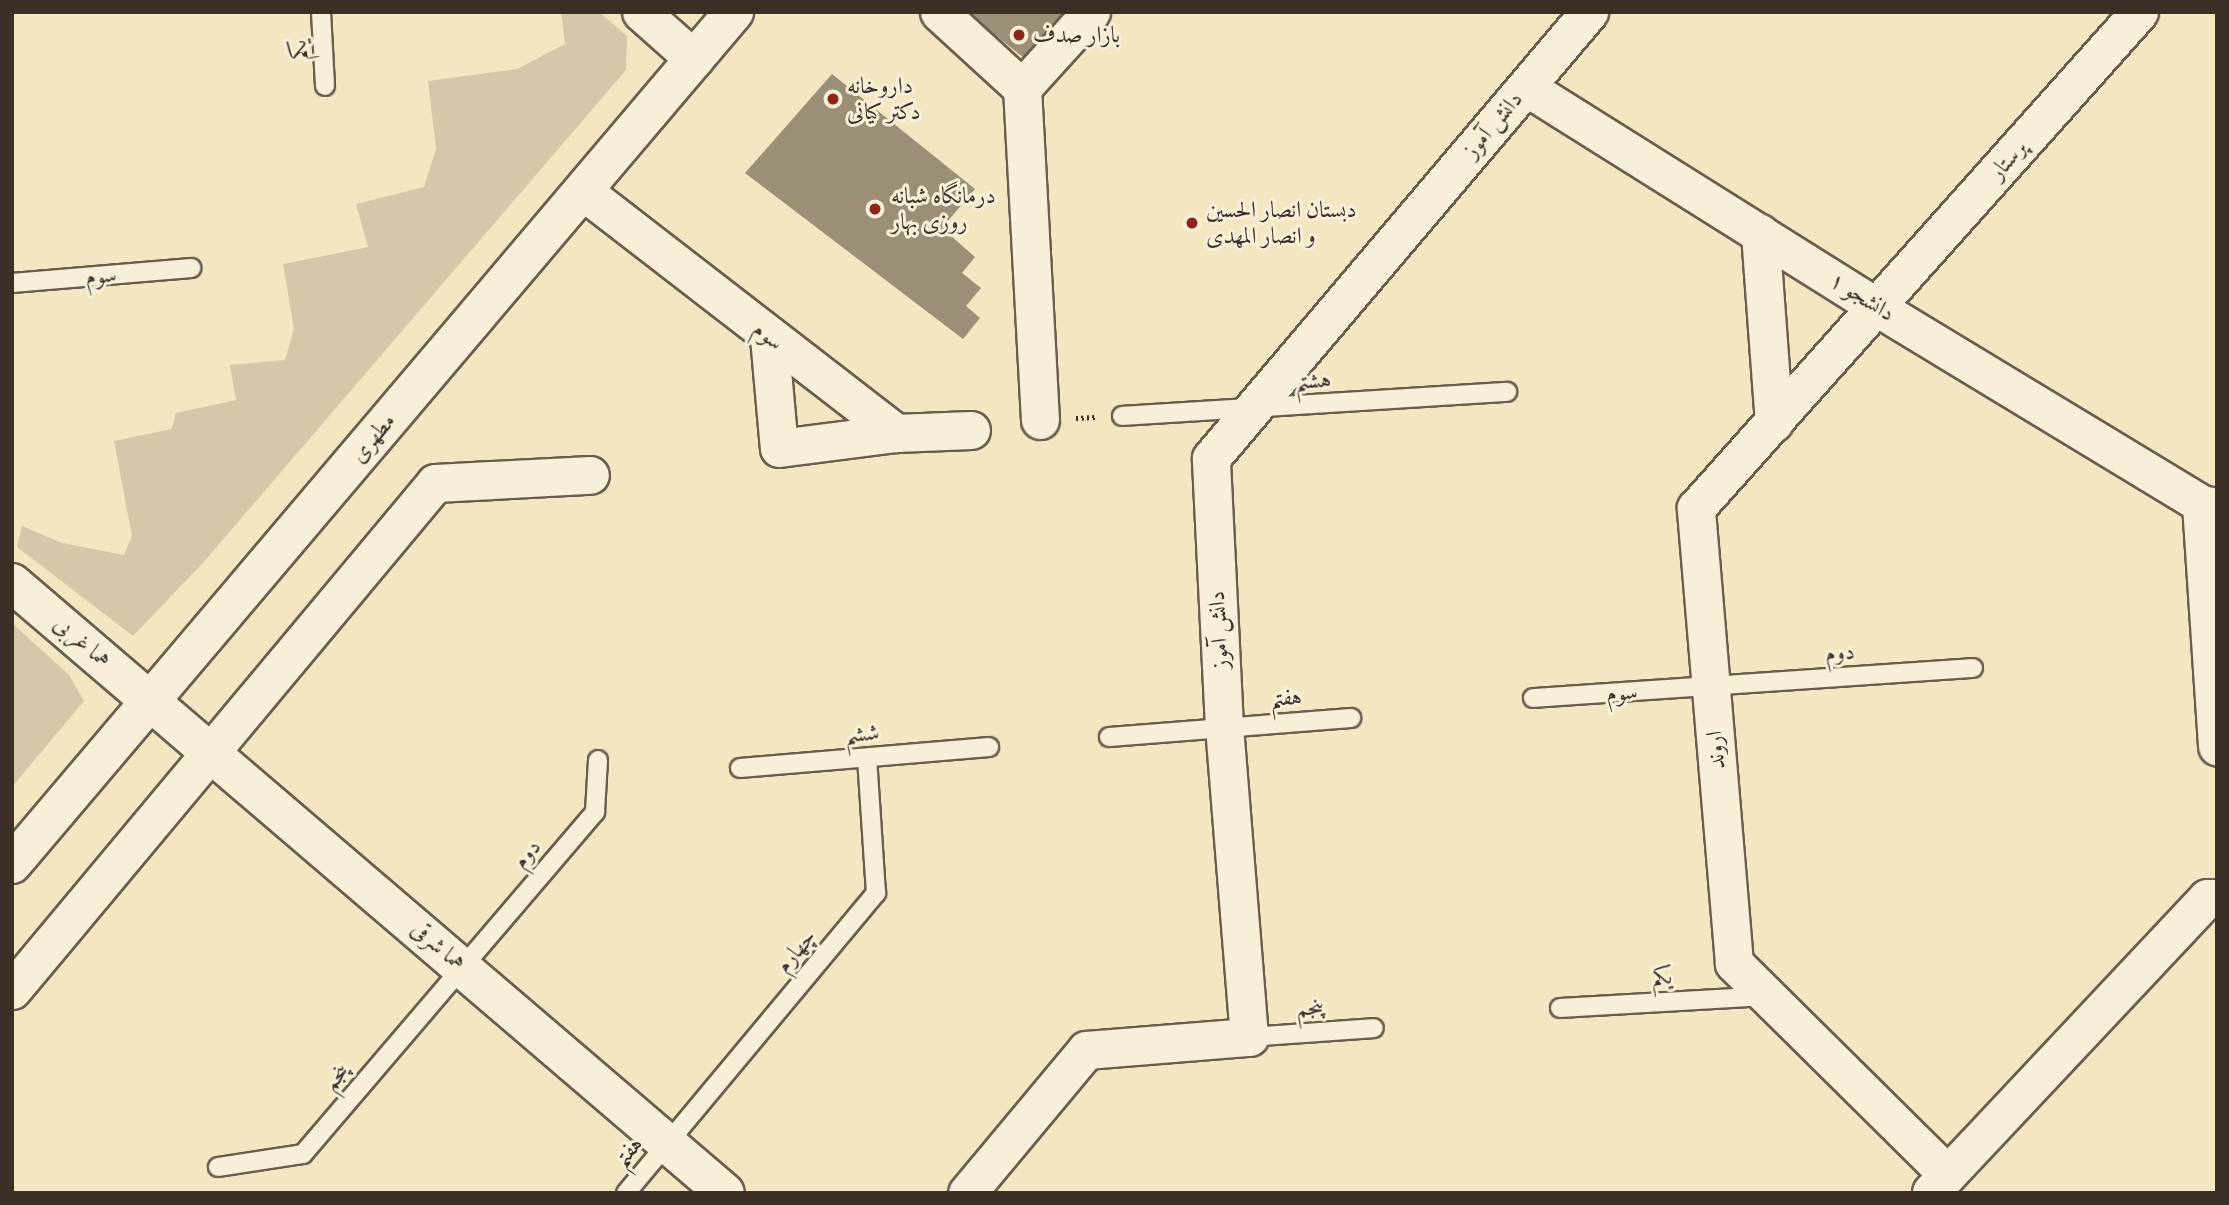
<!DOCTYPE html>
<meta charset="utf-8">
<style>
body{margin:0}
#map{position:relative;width:2229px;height:1205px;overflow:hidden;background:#f3e7c2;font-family:"Libre Bodoni",Amiri,serif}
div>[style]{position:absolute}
.green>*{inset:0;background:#d4c8a8}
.building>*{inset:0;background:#9b8f78}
.path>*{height:4.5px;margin-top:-2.25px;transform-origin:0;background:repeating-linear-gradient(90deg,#3c2f28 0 2px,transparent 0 5.5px)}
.roads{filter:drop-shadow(2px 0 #6a5d4e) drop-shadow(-2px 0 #6a5d4e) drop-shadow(0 2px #6a5d4e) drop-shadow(0 -2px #6a5d4e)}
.lane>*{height:18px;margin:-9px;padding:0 9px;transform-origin:9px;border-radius:9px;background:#f7efd7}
.street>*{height:37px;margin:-18.5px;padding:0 18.5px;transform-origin:18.5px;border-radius:18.5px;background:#f7efd7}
.secondary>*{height:38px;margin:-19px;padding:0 19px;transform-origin:19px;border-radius:19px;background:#f7efd7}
.dots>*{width:19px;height:19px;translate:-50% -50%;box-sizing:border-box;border:4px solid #f7efd7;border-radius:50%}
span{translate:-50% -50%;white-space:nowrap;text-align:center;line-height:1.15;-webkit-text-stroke:6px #f7efd7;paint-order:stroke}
.poi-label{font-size:23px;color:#3c2f28}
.left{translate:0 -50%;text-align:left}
.street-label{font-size:23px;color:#3c2f28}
.frame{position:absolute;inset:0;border:14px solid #3c2f28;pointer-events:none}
</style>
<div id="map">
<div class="green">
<div style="clip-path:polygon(561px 12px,599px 12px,627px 36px,626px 70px,202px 564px,133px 636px,17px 547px,22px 526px,62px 543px,124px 555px,132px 536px,114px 441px,172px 429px,176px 413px,236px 400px,230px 365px,285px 360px,294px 329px,283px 264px,368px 247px,356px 204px,424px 187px,436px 149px,428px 81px,517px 69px,565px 44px)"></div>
<div style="clip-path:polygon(12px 623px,69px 675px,84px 701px,12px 787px)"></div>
</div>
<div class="building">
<div style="clip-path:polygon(966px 12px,1064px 12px,1024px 58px)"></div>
<div style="clip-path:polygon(832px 74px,975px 189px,942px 228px,975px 257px,962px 273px,981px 288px,966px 306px,980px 318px,963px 339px,745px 173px)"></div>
</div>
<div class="path">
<div style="left:1076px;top:418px;width:19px;rotate:-3deg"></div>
</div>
<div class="roads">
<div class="lane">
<div style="left:321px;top:12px;width:74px;rotate:86.9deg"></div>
<div style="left:12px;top:283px;width:180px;rotate:-4.8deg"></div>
<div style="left:1122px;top:416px;width:386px;rotate:-3.6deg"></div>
<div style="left:1533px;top:698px;width:441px;rotate:-3.9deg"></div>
<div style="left:1109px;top:737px;width:243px;rotate:-4.5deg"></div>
<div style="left:740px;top:768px;width:250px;rotate:-4.8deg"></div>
<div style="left:1560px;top:1008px;width:206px;rotate:-3.3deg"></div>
<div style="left:1249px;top:1037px;width:125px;rotate:-4.1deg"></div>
<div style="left:218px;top:1167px;width:86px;rotate:-8.7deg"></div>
<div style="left:303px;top:1154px;width:450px;rotate:-49.5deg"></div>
<div style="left:595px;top:812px;width:52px;rotate:-86.7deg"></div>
<div style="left:626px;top:1193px;width:391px;rotate:-50.2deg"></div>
<div style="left:876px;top:893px;width:134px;rotate:-93.8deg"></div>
</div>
<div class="street">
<div style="left:641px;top:12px;width:71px;rotate:41.6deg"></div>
<div style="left:939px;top:12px;width:113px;rotate:42.5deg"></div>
<div style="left:1526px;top:87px;width:416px;rotate:32.1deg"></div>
<div style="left:1878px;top:308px;width:378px;rotate:31.2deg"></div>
<div style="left:2201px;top:504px;width:16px;rotate:11deg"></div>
<div style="left:583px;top:191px;width:396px;rotate:37.7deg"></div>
<div style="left:896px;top:433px;width:75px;rotate:-2.3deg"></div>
<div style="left:1760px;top:233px;width:190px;rotate:85.8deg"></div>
<div style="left:769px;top:337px;width:111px;rotate:84.9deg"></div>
<div style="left:779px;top:448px;width:118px;rotate:-7.3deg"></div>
<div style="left:1040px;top:420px;width:332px;rotate:-93.1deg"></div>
<div style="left:1022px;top:88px;width:103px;rotate:-47.8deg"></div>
<div style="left:2201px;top:504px;width:243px;rotate:86.2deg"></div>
<div style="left:12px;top:990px;width:660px;rotate:-50.16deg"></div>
<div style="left:435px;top:483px;width:155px;rotate:-3deg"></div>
<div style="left:1947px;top:1174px;width:300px;rotate:-135.3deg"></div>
<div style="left:1734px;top:963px;width:457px;rotate:-94.8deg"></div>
<div style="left:1696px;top:508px;width:665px;rotate:-48.23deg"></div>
<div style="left:1931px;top:1192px;width:403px;rotate:-46.8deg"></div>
<div style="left:2207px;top:898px;width:10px"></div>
<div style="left:967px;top:1193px;width:186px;rotate:-50.2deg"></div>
<div style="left:1086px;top:1050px;width:164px;rotate:-4.6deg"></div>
<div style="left:1249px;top:1037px;width:311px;rotate:-94.6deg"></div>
<div style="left:1224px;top:727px;width:269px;rotate:-92.8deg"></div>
<div style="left:1211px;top:458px;width:585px;rotate:-49.72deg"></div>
</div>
<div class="secondary">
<div style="left:12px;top:583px;width:938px;rotate:40.55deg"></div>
<div style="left:12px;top:864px;width:1117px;rotate:-49.72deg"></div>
</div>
</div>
<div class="dots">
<div style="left:1019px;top:35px;background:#8f2418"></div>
<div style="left:833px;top:99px;background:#8f2418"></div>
<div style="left:875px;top:209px;background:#8f2418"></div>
<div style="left:1192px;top:223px;background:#8f2418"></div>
</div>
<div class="poi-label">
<span class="left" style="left:1033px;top:35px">بازار صدف</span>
<span class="left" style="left:847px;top:99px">داروخانه<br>دکتر کیانی</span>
<span class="left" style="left:891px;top:209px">درمانگاه شبانه<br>روزی بهار</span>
<span class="left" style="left:1206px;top:223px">دبستان انصار الحسین<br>و انصار المهدی</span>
</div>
<div class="street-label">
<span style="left:299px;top:50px;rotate:-93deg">یکم</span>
<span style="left:1493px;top:125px;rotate:-50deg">دانش آموز</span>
<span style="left:2008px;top:160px;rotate:-49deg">پرستار</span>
<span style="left:101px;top:276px;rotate:-5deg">سوم</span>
<span style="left:1862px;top:297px;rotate:32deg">دانشجو ۱</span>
<span style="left:768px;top:336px;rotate:38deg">سوم</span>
<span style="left:1313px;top:381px;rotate:-4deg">هشتم</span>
<span style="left:373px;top:438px;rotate:-50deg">مطهری</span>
<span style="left:1219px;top:630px;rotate:-93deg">دانش آموز</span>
<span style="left:82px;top:642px;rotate:40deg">هما غربی</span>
<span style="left:1840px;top:653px;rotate:-4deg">دوم</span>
<span style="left:1622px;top:693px;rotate:-4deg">سوم</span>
<span style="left:1286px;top:698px;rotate:-4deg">هفتم</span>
<span style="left:862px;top:734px;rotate:-5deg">ششم</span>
<span style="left:1716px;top:750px;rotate:-95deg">اروند</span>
<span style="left:527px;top:854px;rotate:-49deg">دوم</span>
<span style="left:438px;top:946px;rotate:40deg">هما شرقی</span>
<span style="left:796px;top:951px;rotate:-50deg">چهارم</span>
<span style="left:1662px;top:977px;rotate:-3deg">یکم</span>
<span style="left:1310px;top:1008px;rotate:-4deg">پنجم</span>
<span style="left:336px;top:1077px;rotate:-50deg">پنجم</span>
<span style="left:628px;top:1152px;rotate:-49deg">هفتم</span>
</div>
<div class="frame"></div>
</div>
